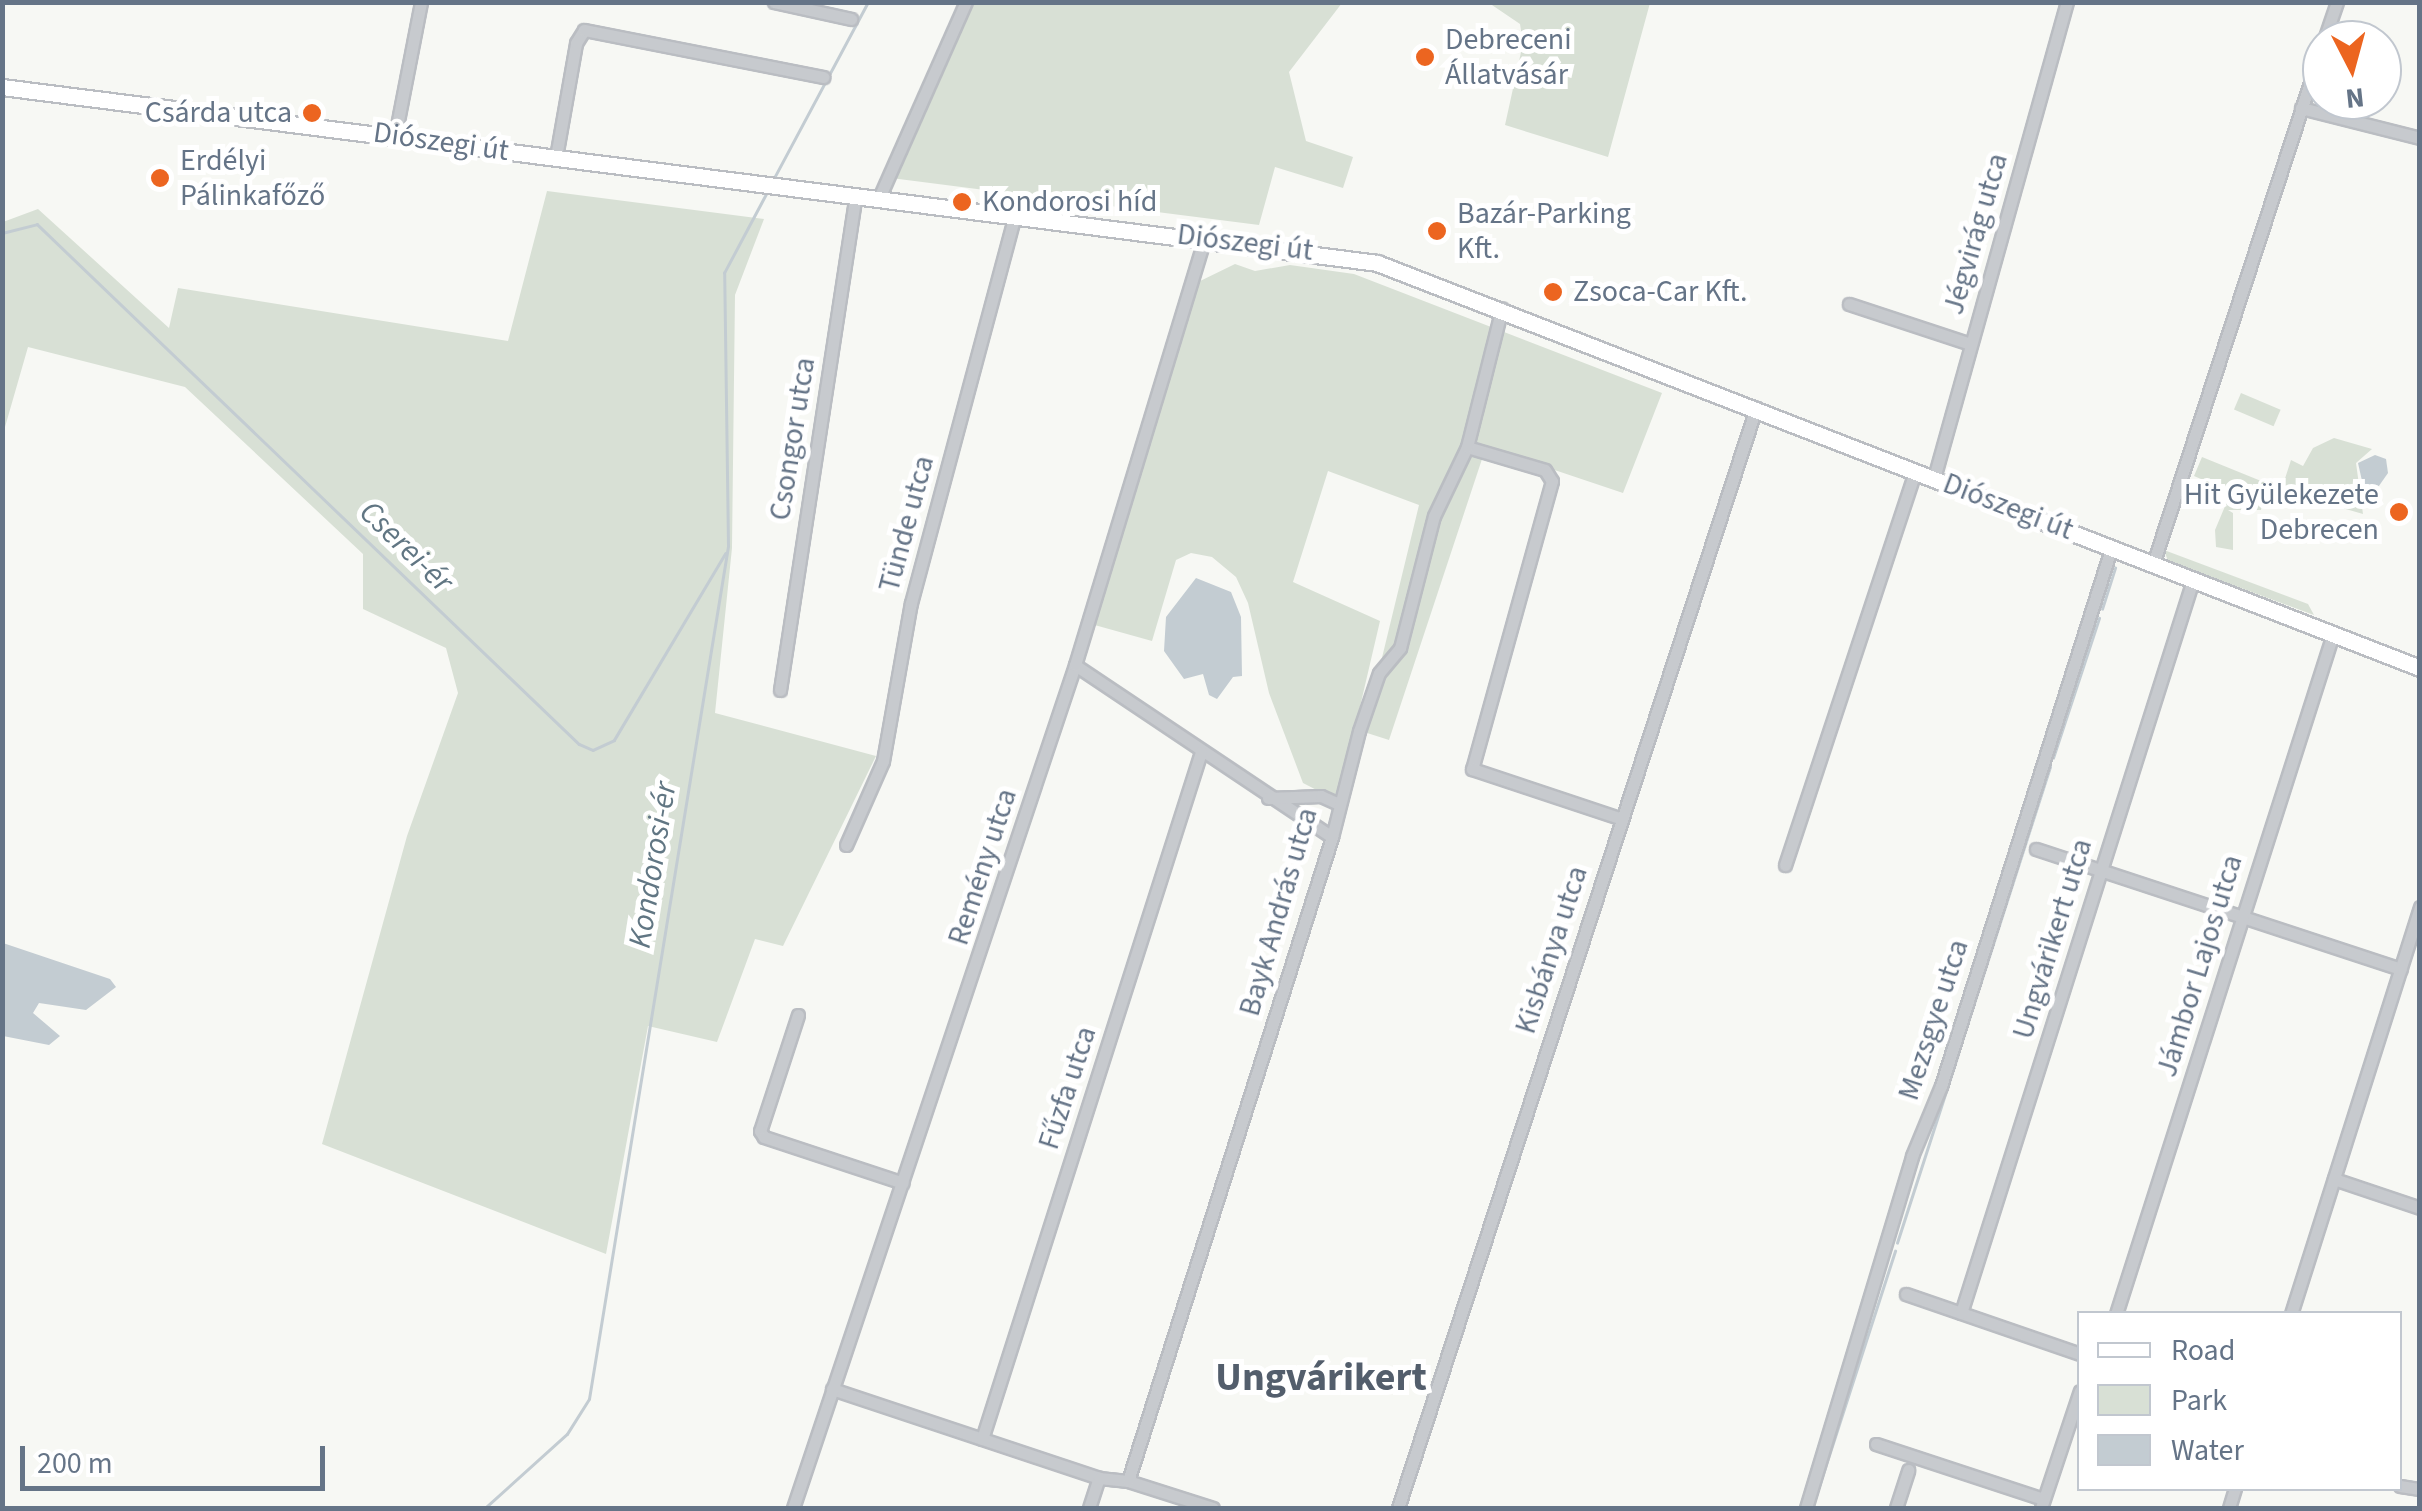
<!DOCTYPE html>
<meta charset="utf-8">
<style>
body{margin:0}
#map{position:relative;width:2422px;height:1511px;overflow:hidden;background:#f7f8f4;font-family:"Source Sans 3",sans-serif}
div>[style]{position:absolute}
.green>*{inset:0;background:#d8e0d5;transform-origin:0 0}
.water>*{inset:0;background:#c3ccd2}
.stream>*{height:2.5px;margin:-1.25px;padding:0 1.25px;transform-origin:1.25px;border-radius:1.25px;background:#c3ccd2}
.roads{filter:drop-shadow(2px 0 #babdc2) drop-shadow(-2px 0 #babdc2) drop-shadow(0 2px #babdc2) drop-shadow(0 -2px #babdc2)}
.minor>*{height:11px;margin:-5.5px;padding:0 5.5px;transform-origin:5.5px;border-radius:5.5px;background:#c7cace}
.major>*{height:15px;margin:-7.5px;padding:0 7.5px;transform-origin:7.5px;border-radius:7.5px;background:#fff}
.dots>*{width:28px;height:28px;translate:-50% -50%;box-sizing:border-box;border:5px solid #fff;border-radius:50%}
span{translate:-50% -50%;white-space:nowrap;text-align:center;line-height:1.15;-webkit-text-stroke:10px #fff;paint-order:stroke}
.poi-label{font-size:30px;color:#657487}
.left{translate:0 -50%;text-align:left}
.right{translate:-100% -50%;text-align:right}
.street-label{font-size:30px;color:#657487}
.water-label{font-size:32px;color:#617683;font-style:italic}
.district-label{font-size:40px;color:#535e6c;font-weight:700}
.frame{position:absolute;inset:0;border:5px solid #657487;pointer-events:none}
.legend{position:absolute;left:2077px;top:1311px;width:325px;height:180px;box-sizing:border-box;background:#fff;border:2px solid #c1c7cf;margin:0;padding:12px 18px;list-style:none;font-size:30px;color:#657487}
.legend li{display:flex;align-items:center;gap:20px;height:50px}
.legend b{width:50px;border:2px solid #c1c7cf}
.north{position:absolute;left:2302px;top:20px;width:100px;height:100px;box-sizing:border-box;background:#fff;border:2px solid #c1c7cf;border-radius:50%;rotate:174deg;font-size:28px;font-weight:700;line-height:40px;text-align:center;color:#657487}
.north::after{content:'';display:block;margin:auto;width:35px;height:45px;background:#ec6520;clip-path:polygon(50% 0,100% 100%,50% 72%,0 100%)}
.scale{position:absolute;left:20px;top:1446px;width:305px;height:45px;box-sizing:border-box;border:5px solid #657487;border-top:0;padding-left:12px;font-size:30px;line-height:35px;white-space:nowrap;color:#657487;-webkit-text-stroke:8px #fff;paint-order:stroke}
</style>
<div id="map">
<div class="green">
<div style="clip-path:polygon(969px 3px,1342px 3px,1289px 72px,1306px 141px,1353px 157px,1343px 188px,1275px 167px,1259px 225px,891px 178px)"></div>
<div style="clip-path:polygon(1489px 3px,1650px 3px,1608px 157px,1505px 125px,1523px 43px,1520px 24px)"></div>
<div style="clip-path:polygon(547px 191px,764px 219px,735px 295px,732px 548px,715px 713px,876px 756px,783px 946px,755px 939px,717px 1042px,648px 1026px,606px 1254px,322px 1144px,407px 836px,458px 693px,446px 648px,363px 609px,363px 554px,185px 387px,28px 347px,3px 434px,3px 222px,38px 209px,169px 328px,178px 288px,508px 341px)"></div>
<div style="clip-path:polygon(1235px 264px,1255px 271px,1290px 265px,1354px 274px,1662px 393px,1623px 493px,1486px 447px,1389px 740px,1364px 732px,1419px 505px,1328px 471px,1293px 582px,1380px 621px,1338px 801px,1303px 783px,1269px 693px,1248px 603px,1236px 577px,1212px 557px,1191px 553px,1176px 560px,1152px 641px,1091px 624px,1194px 284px)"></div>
<div style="left:2241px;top:393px;width:43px;height:18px;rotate:23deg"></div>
<div style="clip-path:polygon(2334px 438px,2372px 449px,2356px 463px,2363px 514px,2311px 499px,2290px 501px,2280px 494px,2291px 460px,2303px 466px,2313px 448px)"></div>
<div style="clip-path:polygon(2202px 457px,2266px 483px,2261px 510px,2228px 510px,2233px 513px,2233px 550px,2216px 547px,2215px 530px,2231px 492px,2194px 476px)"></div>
<div style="clip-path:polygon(2164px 550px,2308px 604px,2314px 615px,2168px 561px)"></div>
</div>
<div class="water">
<div style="clip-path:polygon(2375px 455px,2386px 459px,2388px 473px,2367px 503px,2358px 463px)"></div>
<div style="clip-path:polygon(1196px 578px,1231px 592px,1241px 617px,1242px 676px,1233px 677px,1217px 699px,1209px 695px,1203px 674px,1184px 679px,1164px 651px,1166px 617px)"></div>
<div style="clip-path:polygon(3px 943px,110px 979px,116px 987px,86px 1010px,39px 1003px,33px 1013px,60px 1036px,49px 1045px,3px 1036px)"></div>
</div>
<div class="stream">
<div style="left:774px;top:178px;width:200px;rotate:-61.9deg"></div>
<div style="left:2px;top:233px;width:36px;rotate:-14deg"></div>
<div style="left:37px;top:224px;width:751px;rotate:43.81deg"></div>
<div style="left:579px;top:744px;width:15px;rotate:23deg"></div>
<div style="left:593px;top:750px;width:23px;rotate:-25deg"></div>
<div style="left:614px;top:740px;width:217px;rotate:-59.2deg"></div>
<div style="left:2102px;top:609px;width:43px;rotate:-72.4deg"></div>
<div style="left:2053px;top:758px;width:147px;rotate:-71.8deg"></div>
<div style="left:1960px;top:1047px;width:294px;rotate:-72.2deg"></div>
<div style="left:1897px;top:1243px;width:199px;rotate:-72.1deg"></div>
<div style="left:485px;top:1508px;width:110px;rotate:-42.1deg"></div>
<div style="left:567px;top:1434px;width:41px;rotate:-57.8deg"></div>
<div style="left:589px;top:1399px;width:864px;rotate:-80.74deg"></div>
<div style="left:728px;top:546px;width:273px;rotate:-90.8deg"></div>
<div style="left:724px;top:273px;width:89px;rotate:-62deg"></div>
<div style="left:1812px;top:1508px;width:270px;rotate:-72.1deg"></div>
</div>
<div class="roads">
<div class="minor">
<div style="left:774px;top:2px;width:79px;rotate:12.4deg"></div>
<div style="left:2324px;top:40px;width:40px;rotate:-71.1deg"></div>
<div style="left:2301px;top:108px;width:123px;rotate:14.1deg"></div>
<div style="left:395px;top:136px;width:136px;rotate:-79deg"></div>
<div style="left:556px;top:157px;width:116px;rotate:-80deg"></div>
<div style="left:576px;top:43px;width:15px;rotate:-58deg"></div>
<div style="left:584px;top:30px;width:244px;rotate:11.1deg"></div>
<div style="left:879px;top:198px;width:214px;rotate:-66.1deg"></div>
<div style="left:1849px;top:304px;width:128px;rotate:18.2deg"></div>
<div style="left:1467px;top:447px;width:81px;rotate:16.4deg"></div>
<div style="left:1545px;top:470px;width:13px;rotate:58deg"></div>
<div style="left:1552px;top:481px;width:299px;rotate:105.5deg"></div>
<div style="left:1472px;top:769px;width:158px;rotate:18.4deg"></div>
<div style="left:1934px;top:478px;width:494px;rotate:-74.4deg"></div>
<div style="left:2153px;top:564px;width:545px;rotate:-71.93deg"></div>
<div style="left:1075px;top:665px;width:309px;rotate:33.8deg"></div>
<div style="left:780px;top:690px;width:500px;rotate:-81.3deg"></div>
<div style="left:1268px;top:798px;width:53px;rotate:-2.2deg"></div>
<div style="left:1321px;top:796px;width:17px;rotate:24deg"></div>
<div style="left:846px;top:845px;width:92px;rotate:-66.2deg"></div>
<div style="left:883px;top:761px;width:160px;rotate:-80deg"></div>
<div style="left:911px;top:603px;width:403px;rotate:-75deg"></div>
<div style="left:2036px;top:849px;width:384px;rotate:18.2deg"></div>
<div style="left:1785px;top:865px;width:415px;rotate:-71.7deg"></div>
<div style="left:798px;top:1015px;width:122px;rotate:108.1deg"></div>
<div style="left:760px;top:1131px;width:7px;rotate:56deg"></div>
<div style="left:764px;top:1137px;width:146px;rotate:18.3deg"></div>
<div style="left:2334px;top:1179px;width:91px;rotate:18.6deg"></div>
<div style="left:1906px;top:1294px;width:184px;rotate:19deg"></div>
<div style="left:1961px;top:1313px;width:769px;rotate:-72.44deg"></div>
<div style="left:2116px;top:1314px;width:714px;rotate:-72.3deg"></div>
<div style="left:2291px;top:1314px;width:427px;rotate:-72.4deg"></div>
<div style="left:832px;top:1389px;width:281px;rotate:18.4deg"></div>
<div style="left:982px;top:1439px;width:721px;rotate:-72.32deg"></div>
<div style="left:1876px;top:1444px;width:176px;rotate:18.2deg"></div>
<div style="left:1128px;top:1481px;width:89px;rotate:17.6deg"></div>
<div style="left:2400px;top:1486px;width:20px;rotate:9deg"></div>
<div style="left:793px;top:1508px;width:889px;rotate:-71.5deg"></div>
<div style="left:1075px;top:665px;width:447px;rotate:-73.1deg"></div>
<div style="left:1089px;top:1508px;width:32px;rotate:-72deg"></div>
<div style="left:1099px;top:1478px;width:29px;rotate:6deg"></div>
<div style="left:1128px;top:1481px;width:676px;rotate:-72.42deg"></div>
<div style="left:1332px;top:837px;width:109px;rotate:-75.7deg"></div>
<div style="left:1359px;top:731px;width:61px;rotate:-71deg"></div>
<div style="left:1379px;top:673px;width:33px;rotate:-50deg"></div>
<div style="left:1400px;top:648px;width:136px;rotate:-75.6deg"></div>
<div style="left:1434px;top:516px;width:76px;rotate:-64.4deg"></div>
<div style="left:1467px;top:447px;width:143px;rotate:-75.9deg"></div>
<div style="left:1398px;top:1508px;width:1157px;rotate:-71.97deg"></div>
<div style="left:1806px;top:1508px;width:368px;rotate:-73.2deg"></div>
<div style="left:1912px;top:1156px;width:76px;rotate:-67.5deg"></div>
<div style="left:1941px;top:1086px;width:566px;rotate:-72.43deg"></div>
<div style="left:1896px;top:1508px;width:40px;rotate:-72deg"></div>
<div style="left:2041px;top:1508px;width:123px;rotate:-71.6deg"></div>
<div style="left:2229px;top:1508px;width:21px;rotate:-73deg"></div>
</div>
<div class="major">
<div style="left:2px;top:87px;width:1386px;rotate:7.29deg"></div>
<div style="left:1377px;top:263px;width:1119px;rotate:21.22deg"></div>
</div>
</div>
<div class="dots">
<div style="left:1425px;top:57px;background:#ec6520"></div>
<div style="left:312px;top:113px;background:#ec6520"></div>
<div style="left:160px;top:178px;background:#ec6520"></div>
<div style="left:962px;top:202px;background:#ec6520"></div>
<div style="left:1437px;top:231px;background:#ec6520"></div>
<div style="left:1553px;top:292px;background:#ec6520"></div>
<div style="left:2399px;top:512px;background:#ec6520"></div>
</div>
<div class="poi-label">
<span class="left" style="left:1445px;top:57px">Debreceni<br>Állatvásár</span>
<span class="right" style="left:292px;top:113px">Csárda utca</span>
<span class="left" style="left:180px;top:178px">Erdélyi<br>Pálinkafőző</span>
<span class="left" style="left:982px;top:202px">Kondorosi híd</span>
<span class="left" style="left:1457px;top:231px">Bazár-Parking<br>Kft.</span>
<span class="left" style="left:1573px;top:292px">Zsoca-Car Kft.</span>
<span class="right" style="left:2379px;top:512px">Hit Gyülekezete<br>Debrecen</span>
</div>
<div class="street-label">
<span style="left:441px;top:142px;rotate:8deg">Diószegi út</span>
<span style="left:1976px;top:234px;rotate:-74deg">Jégvirág utca</span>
<span style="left:1245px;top:243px;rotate:7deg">Diószegi út</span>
<span style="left:793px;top:439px;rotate:-81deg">Csongor utca</span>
<span style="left:2008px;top:507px;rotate:21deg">Diószegi út</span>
<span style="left:907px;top:524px;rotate:-75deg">Tünde utca</span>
<span style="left:983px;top:867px;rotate:-72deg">Remény utca</span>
<span style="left:1279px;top:912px;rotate:-74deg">Bayk András utca</span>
<span style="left:2053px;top:939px;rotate:-73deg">Ungvárikert utca</span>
<span style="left:1552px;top:950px;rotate:-72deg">Kisbánya utca</span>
<span style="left:2200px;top:966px;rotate:-73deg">Jámbor Lajos utca</span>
<span style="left:1934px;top:1020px;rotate:-72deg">Mezsgye utca</span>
<span style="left:1068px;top:1088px;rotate:-72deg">Fűzfa utca</span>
</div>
<div class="water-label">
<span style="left:406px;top:547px;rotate:44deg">Cserei-ér</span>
<span style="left:653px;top:865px;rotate:-81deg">Kondorosi-ér</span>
</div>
<div class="district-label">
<span style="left:1321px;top:1378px">Ungvárikert</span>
</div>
<div class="frame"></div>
<ul class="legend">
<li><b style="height:12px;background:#fff"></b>Road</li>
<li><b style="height:28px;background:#d8e0d5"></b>Park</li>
<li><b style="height:28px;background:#c3ccd2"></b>Water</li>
</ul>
<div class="north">N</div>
<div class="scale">200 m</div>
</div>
